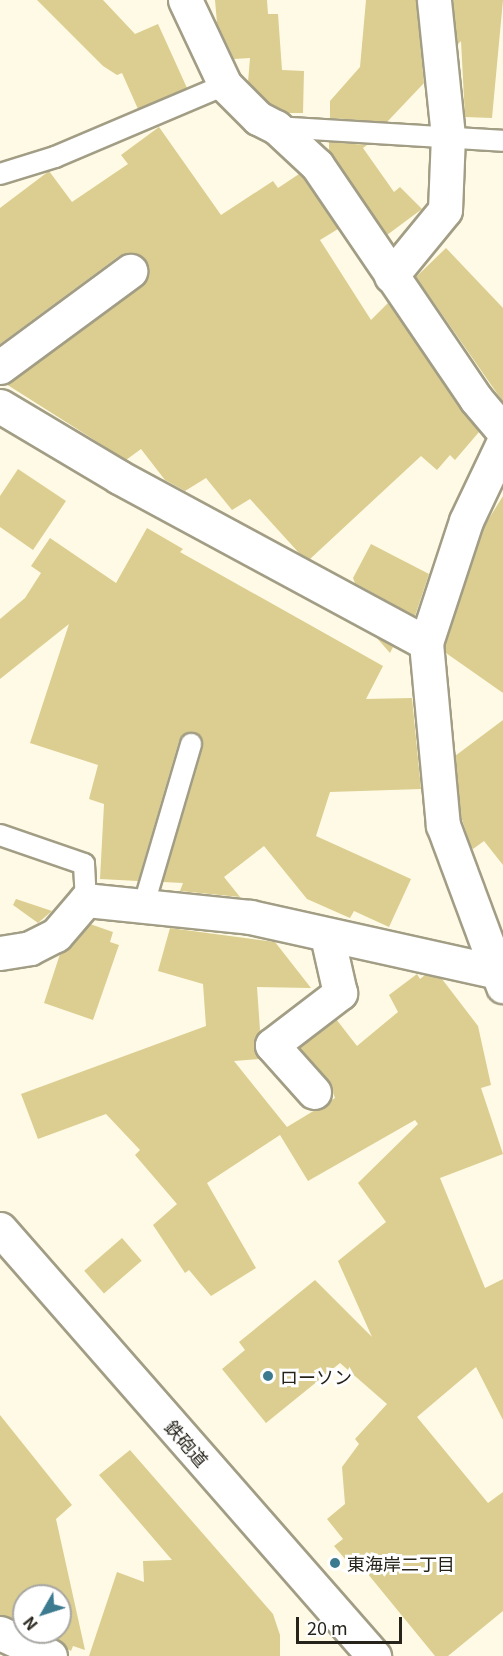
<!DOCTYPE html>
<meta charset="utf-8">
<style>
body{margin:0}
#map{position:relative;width:503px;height:1656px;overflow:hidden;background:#fffae5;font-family:Georgia,"Noto Sans JP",serif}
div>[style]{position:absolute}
.building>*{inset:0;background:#dbce90;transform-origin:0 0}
.roads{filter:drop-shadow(2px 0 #a29d85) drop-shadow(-2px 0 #a29d85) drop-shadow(0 2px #a29d85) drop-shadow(0 -2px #a29d85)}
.service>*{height:20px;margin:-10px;padding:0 10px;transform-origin:10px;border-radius:10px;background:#fff}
.minor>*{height:33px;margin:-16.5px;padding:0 16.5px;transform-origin:16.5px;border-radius:16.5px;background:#fff}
.tertiary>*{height:33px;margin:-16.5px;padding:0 16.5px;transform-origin:16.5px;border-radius:16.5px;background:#fff}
.dots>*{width:16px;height:16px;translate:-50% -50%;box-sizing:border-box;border:3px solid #fff;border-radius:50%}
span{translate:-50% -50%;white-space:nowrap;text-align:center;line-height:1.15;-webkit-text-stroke:6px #fff;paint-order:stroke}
.poi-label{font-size:18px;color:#26241a}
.left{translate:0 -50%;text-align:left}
.street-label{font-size:18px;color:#26241a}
.north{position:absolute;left:12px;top:1584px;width:60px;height:60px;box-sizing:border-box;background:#fff;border:2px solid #a8a7a3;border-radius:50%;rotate:231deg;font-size:16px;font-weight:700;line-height:24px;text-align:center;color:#26241a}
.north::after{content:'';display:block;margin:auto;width:21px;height:27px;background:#3c7a90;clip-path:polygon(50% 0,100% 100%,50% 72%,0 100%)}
.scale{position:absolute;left:296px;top:1617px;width:106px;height:27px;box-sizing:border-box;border:3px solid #26241a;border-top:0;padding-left:8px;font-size:18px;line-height:21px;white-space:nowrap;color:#26241a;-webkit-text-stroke:4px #fff;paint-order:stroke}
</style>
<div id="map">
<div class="building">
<div style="clip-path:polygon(37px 0,103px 0,135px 34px,158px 24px,187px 88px,138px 109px,122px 73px,117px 75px,103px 66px)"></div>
<div style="clip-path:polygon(215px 0,267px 0,268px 14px,278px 14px,282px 70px,304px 71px,303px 113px,288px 113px,269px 103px,248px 82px,250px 58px,234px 59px,217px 23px)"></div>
<div style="clip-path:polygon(366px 0,416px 0,424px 83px,387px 122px,330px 118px,330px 101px,360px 67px)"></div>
<div style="clip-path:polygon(453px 0,503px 0,492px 118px,465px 117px,461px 41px,457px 45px)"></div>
<div style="clip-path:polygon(159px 127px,221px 215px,273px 181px,278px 188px,299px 174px,303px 177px,338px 229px,320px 240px,371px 320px,388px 303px,479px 432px,455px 460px,450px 455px,437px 470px,421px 456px,310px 559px,299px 553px,250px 499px,232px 510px,206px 478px,185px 491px,165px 480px,141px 449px,126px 460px,6px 384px,141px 286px,149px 269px,138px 254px,119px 256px,0 344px,0 208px,49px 171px,72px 202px,128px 164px,121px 155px)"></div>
<div style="clip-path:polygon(329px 142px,367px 145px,363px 148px,394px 192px,400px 187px,422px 209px,387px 235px,329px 151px)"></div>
<div style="clip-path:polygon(446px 248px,503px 308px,503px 402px,416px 277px)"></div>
<div style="clip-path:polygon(18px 469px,66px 501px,33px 550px,0 527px,0 496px)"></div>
<div style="clip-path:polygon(503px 496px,503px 693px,446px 653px,445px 645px,483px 528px)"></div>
<div style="clip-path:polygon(147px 528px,183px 549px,180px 552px,383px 666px,366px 699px,412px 698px,421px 789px,330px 792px,316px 836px,411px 879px,389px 927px,354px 911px,350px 918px,307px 899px,264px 846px,224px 877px,240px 897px,180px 891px,183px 883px,163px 882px,203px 747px,200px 736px,194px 732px,183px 735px,179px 741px,138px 881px,100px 879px,104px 804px,89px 799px,98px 765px,30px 743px,69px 624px,0 679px,0 619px,25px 598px,41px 573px,31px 566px,50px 538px,116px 583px)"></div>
<div style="clip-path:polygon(371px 544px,429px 574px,415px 616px,355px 583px,353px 578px)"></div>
<div style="clip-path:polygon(376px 637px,393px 647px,390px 653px)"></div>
<div style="clip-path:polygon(503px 720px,503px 865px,484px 841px,473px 849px,470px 845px,461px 816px,455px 756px)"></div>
<div style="clip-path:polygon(16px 899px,52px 911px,38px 923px,13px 905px)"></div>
<div style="clip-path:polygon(90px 924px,113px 932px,110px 942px,119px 945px,93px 1020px,44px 1003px,60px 954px)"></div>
<div style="clip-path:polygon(170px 928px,275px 942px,311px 988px,257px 987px,260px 1030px,254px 1048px,259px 1059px,234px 1061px,287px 1127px,335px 1098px,328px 1080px,300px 1048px,336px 1019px,357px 1046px,398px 1012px,389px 995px,417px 974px,420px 979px,425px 975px,442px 979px,478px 1026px,491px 1085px,481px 1088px,503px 1154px,440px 1178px,485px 1288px,503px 1279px,503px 1420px,476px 1367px,417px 1417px,488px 1503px,503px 1492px,503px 1611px,448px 1656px,435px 1656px,363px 1568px,357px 1573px,334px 1546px,343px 1539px,327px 1519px,345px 1504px,342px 1467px,359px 1444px,355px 1439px,387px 1404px,340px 1363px,266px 1423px,222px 1369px,245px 1350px,239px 1342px,315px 1280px,372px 1337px,338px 1261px,386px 1222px,358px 1183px,418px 1124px,415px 1120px,308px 1181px,280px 1135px,207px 1183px,256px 1268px,211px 1296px,189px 1270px,185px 1273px,153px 1225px,177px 1204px,135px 1155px,140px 1150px,106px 1114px,38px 1139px,21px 1094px,206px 1026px,203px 984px,158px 971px)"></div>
<div style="left:122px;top:1238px;width:30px;height:50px;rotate:49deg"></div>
<div style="clip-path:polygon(0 1415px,72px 1505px,56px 1519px,85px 1650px,73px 1646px,71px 1651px,67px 1649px,58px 1639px,43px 1632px,60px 1632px,60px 1596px,24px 1596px,24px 1623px,0 1615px)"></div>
<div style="clip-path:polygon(130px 1450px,273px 1614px,280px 1635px,280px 1656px,89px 1656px,117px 1572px,144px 1582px,143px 1561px,172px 1560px,99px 1475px)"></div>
</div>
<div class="roads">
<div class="service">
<div style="left:276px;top:127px;width:227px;rotate:3.5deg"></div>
<div style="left:0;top:174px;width:58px;rotate:-17.2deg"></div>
<div style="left:55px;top:157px;width:185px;rotate:-23deg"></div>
<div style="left:0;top:835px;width:89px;rotate:19deg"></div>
<div style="left:84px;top:864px;width:36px;rotate:87deg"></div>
<div style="left:144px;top:904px;width:167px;rotate:-73.6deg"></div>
</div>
<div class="minor">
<div style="left:185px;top:0;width:94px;rotate:64.8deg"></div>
<div style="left:225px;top:85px;width:47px;rotate:45deg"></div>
<div style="left:258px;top:118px;width:20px;rotate:27deg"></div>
<div style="left:276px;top:127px;width:56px;rotate:42.8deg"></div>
<div style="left:317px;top:165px;width:283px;rotate:55.8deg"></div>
<div style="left:476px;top:399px;width:42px;rotate:49.8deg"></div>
<div style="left:391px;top:276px;width:85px;rotate:-50.7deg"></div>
<div style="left:445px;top:210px;width:74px;rotate:-87.7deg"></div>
<div style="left:448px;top:136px;width:137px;rotate:-95.9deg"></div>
<div style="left:0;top:367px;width:162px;rotate:-36.4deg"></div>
<div style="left:0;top:406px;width:139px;rotate:30.8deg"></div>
<div style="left:119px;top:477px;width:349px;rotate:28.4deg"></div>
<div style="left:503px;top:443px;width:86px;rotate:115.4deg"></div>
<div style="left:466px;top:521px;width:128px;rotate:108.2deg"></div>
<div style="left:426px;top:643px;width:183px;rotate:84.7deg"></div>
<div style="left:443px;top:825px;width:172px;rotate:69.6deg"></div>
<div style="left:0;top:953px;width:30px;rotate:-9deg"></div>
<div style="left:30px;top:948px;width:29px;rotate:-27deg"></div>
<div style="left:56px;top:935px;width:46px;rotate:-49.4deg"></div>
<div style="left:86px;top:900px;width:165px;rotate:5.9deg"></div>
<div style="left:250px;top:917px;width:254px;rotate:12.5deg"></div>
<div style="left:314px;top:1092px;width:63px;rotate:-131.8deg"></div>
<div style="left:272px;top:1045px;width:86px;rotate:-37.4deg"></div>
<div style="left:340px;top:993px;width:58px;rotate:-102.8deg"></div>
<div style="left:0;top:1633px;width:55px;rotate:24.7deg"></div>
</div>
<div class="tertiary">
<div style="left:0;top:1229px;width:568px;rotate:48.79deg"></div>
</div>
</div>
<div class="dots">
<div style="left:268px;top:1376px;background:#3c7a90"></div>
<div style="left:335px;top:1563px;background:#3c7a90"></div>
</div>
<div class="poi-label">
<span class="left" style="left:280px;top:1376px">ローソン</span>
<span class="left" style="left:347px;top:1563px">東海岸二丁目</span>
</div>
<div class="street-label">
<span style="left:187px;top:1443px;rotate:49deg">鉄砲道</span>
</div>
<div class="north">N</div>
<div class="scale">20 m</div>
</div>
